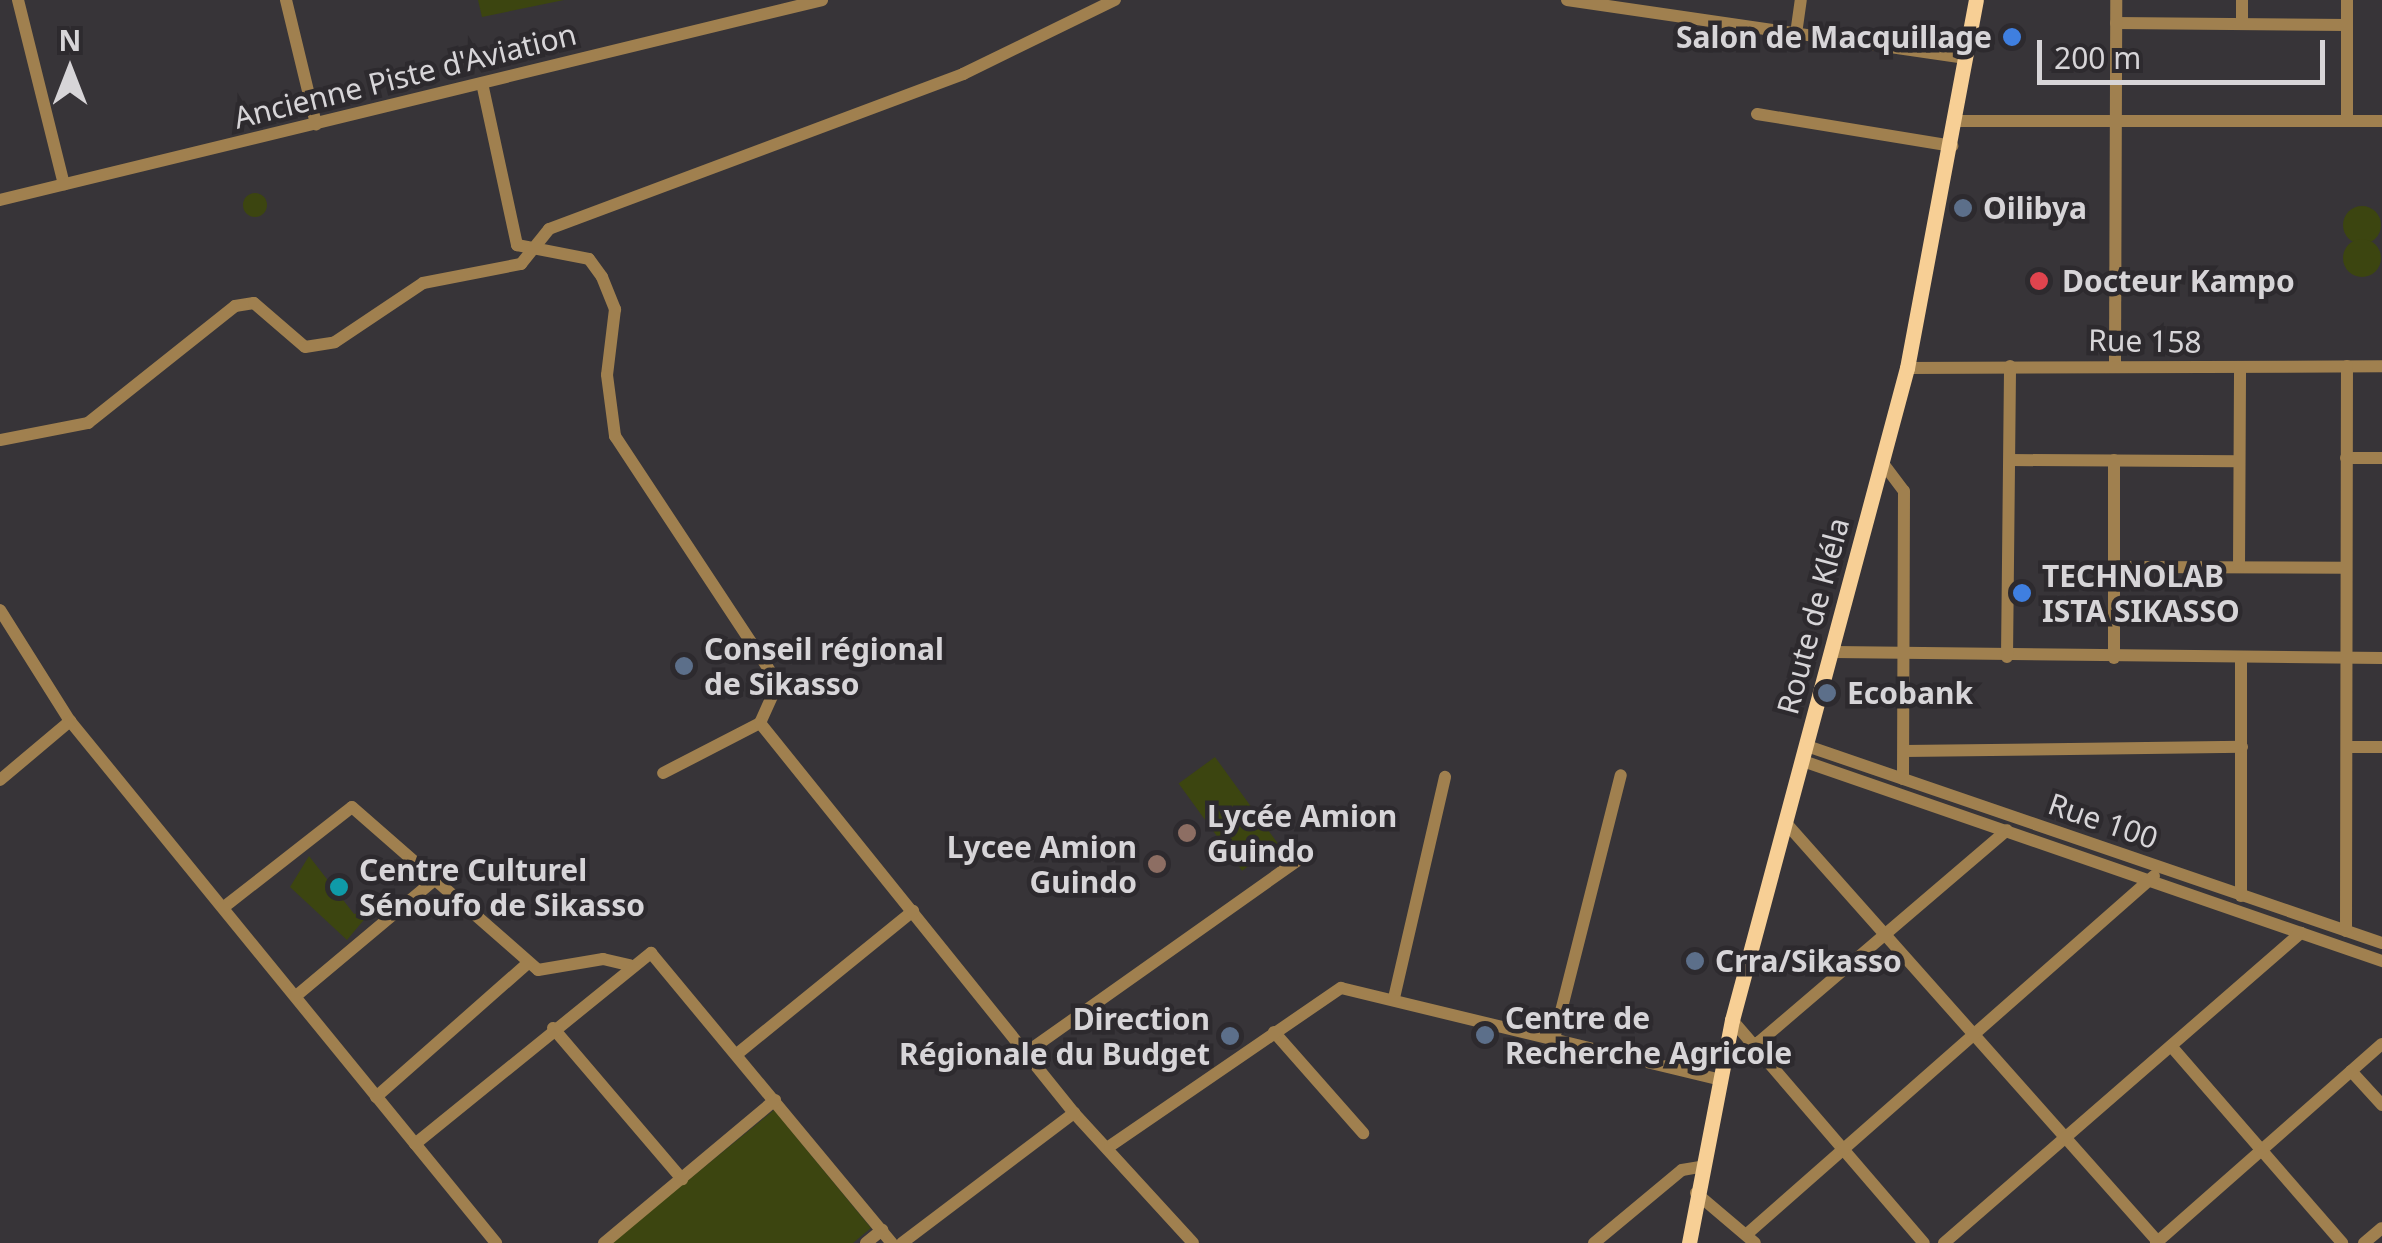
<!DOCTYPE html>
<meta charset="utf-8">
<style>
body{margin:0}
#map{position:relative;width:2382px;height:1243px;overflow:hidden;background:#373438;font-family:"Noto Sans",sans-serif}
div>[style]{position:absolute}
.green>*{inset:0;background:#3c4510;transform-origin:0 0}
.round{border-radius:50%}
.minor>*{height:12px;margin:-6px;padding:0 6px;transform-origin:6px;border-radius:6px;background:#a0804f}
.major>*{height:15px;margin:-7.5px;padding:0 7.5px;transform-origin:7.5px;border-radius:7.5px;background:#f7cf95}
.dots>*{width:28px;height:28px;translate:-50% -50%;box-sizing:border-box;border:5px solid #2d2a2e;border-radius:50%}
span{translate:-50% -50%;white-space:nowrap;text-align:center;line-height:1.15;-webkit-text-stroke:9px #2d2a2e;paint-order:stroke}
.poi-label{font-size:30px;color:#d7d5d8;font-weight:700}
.right{translate:-100% -50%;text-align:right}
.left{translate:0 -50%;text-align:left}
.street-label{font-size:30px;color:#d7d5d8}
.north{position:absolute;left:20px;top:20px;width:100px;height:100px;-webkit-text-stroke:8px #2d2a2e;paint-order:stroke;rotate:0deg;font-size:28px;font-weight:700;line-height:40px;text-align:center;color:#d7d5d8}
.north::after{content:'';display:block;margin:auto;width:35px;height:45px;background:#d7d5d8;clip-path:polygon(50% 0,100% 100%,50% 72%,0 100%)}
.scale{position:absolute;left:2037px;top:40px;width:288px;height:45px;box-sizing:border-box;border:5px solid #d7d5d8;border-top:0;padding-left:12px;font-size:30px;line-height:35px;white-space:nowrap;color:#d7d5d8;-webkit-text-stroke:8px #2d2a2e;paint-order:stroke}
</style>
<div id="map">
<div class="green">
<div style="clip-path:polygon(478px 0,564px 0,482px 17px)"></div>
<div class="round" style="left:243px;top:193px;width:24px;height:24px"></div>
<div class="round" style="left:2343px;top:206px;width:38px;height:38px"></div>
<div class="round" style="left:2343px;top:239px;width:38px;height:38px"></div>
<div style="left:1215px;top:757px;width:108px;height:45px;rotate:54deg"></div>
<div style="clip-path:polygon(309px 856px,354px 914px,373px 909px,347px 940px,290px 887px)"></div>
<div style="clip-path:polygon(774px 1110px,871px 1228px,853px 1243px,611px 1243px)"></div>
</div>
<div class="minor">
<div style="left:18px;top:0;width:190px;rotate:76deg"></div>
<div style="left:286px;top:0;width:128px;rotate:76.4deg"></div>
<div style="left:1567px;top:0;width:403px;rotate:8.3deg"></div>
<div style="left:2242px;top:0;width:24px;rotate:90deg"></div>
<div style="left:2347px;top:0;width:121px;rotate:90deg"></div>
<div style="left:2116px;top:23px;width:231px;rotate:0.5deg"></div>
<div style="left:1796px;top:34px;width:34px;rotate:-82deg"></div>
<div style="left:482px;top:83px;width:166px;rotate:77.8deg"></div>
<div style="left:517px;top:245px;width:73px;rotate:11deg"></div>
<div style="left:589px;top:259px;width:22px;rotate:54deg"></div>
<div style="left:602px;top:277px;width:35px;rotate:68deg"></div>
<div style="left:615px;top:309px;width:66px;rotate:96.9deg"></div>
<div style="left:607px;top:375px;width:62px;rotate:82.5deg"></div>
<div style="left:615px;top:436px;width:296px;rotate:56.6deg"></div>
<div style="left:778px;top:683px;width:44px;rotate:114.2deg"></div>
<div style="left:760px;top:723px;width:109px;rotate:152.7deg"></div>
<div style="left:1757px;top:114px;width:198px;rotate:9.3deg"></div>
<div style="left:1956px;top:121px;width:426px"></div>
<div style="left:0;top:200px;width:846px;rotate:-13.67deg"></div>
<div style="left:2115px;top:365px;width:365px;rotate:-89.8deg"></div>
<div style="left:1907px;top:368px;width:475px;rotate:-0.2deg"></div>
<div style="left:0;top:440px;width:90px;rotate:-10.9deg"></div>
<div style="left:88px;top:423px;width:188px;rotate:-38.5deg"></div>
<div style="left:235px;top:306px;width:19px;rotate:-9deg"></div>
<div style="left:254px;top:303px;width:67px;rotate:40.8deg"></div>
<div style="left:305px;top:347px;width:30px;rotate:-9deg"></div>
<div style="left:335px;top:342px;width:106px;rotate:-33.8deg"></div>
<div style="left:423px;top:283px;width:100px;rotate:-11deg"></div>
<div style="left:521px;top:264px;width:45px;rotate:-51.3deg"></div>
<div style="left:549px;top:229px;width:442px;rotate:-20.5deg"></div>
<div style="left:963px;top:74px;width:169px;rotate:-26deg"></div>
<div style="left:2346px;top:458px;width:36px"></div>
<div style="left:2010px;top:460px;width:229px;rotate:0.3deg"></div>
<div style="left:1882px;top:462px;width:36px;rotate:53deg"></div>
<div style="left:1904px;top:491px;width:288px;rotate:90.2deg"></div>
<div style="left:2113px;top:567px;width:233px;rotate:0.2deg"></div>
<div style="left:2239px;top:567px;width:200px;rotate:-89.7deg"></div>
<div style="left:0;top:610px;width:131px;rotate:57.8deg"></div>
<div style="left:70px;top:721px;width:674px;rotate:50.78deg"></div>
<div style="left:1834px;top:652px;width:548px;rotate:0.63deg"></div>
<div style="left:2007px;top:657px;width:291px;rotate:-89.4deg"></div>
<div style="left:2114px;top:658px;width:198px;rotate:-90deg"></div>
<div style="left:2241px;top:659px;width:237px;rotate:90deg"></div>
<div style="left:760px;top:723px;width:501px;rotate:51.16deg"></div>
<div style="left:1074px;top:1113px;width:176px;rotate:47.5deg"></div>
<div style="left:1807px;top:746px;width:608px;rotate:18.91deg"></div>
<div style="left:2348px;top:747px;width:34px"></div>
<div style="left:1904px;top:751px;width:338px;rotate:-0.7deg"></div>
<div style="left:1803px;top:761px;width:613px;rotate:19.06deg"></div>
<div style="left:0;top:780px;width:92px;rotate:-40.1deg"></div>
<div style="left:1785px;top:822px;width:563px;rotate:48.38deg"></div>
<div style="left:224px;top:907px;width:162px;rotate:-38deg"></div>
<div style="left:352px;top:807px;width:247px;rotate:41.2deg"></div>
<div style="left:538px;top:970px;width:66px;rotate:-9.6deg"></div>
<div style="left:603px;top:959px;width:28px;rotate:13deg"></div>
<div style="left:2346px;top:931px;width:565px;rotate:-89.9deg"></div>
<div style="left:296px;top:996px;width:180px;rotate:-40deg"></div>
<div style="left:1394px;top:998px;width:227px;rotate:-77deg"></div>
<div style="left:1732px;top:1020px;width:294px;rotate:49.3deg"></div>
<div style="left:553px;top:1028px;width:199px;rotate:49.5deg"></div>
<div style="left:1274px;top:1032px;width:135px;rotate:48.6deg"></div>
<div style="left:1554px;top:1039px;width:272px;rotate:-75.8deg"></div>
<div style="left:2171px;top:1046px;width:261px;rotate:49deg"></div>
<div style="left:1027px;top:1052px;width:331px;rotate:-35.3deg"></div>
<div style="left:737px;top:1054px;width:227px;rotate:-39.1deg"></div>
<div style="left:1722px;top:1059px;width:41px;rotate:-24.7deg"></div>
<div style="left:1759px;top:1042px;width:326px;rotate:-40.5deg"></div>
<div style="left:2351px;top:1071px;width:46px;rotate:47.6deg"></div>
<div style="left:376px;top:1097px;width:203px;rotate:-41.4deg"></div>
<div style="left:415px;top:1144px;width:304px;rotate:-39deg"></div>
<div style="left:651px;top:953px;width:377px;rotate:50.3deg"></div>
<div style="left:1110px;top:1146px;width:280px;rotate:-34.4deg"></div>
<div style="left:1341px;top:988px;width:387px;rotate:13.6deg"></div>
<div style="left:1696px;top:1193px;width:77px;rotate:40.3deg"></div>
<div style="left:1747px;top:1234px;width:542px;rotate:-41.34deg"></div>
<div style="left:604px;top:1243px;width:223px;rotate:-39.9deg"></div>
<div style="left:866px;top:1243px;width:21px;rotate:-39deg"></div>
<div style="left:902px;top:1243px;width:216px;rotate:-37.1deg"></div>
<div style="left:1594px;top:1243px;width:114px;rotate:-39.7deg"></div>
<div style="left:1682px;top:1170px;width:17px;rotate:-10deg"></div>
<div style="left:1944px;top:1243px;width:473px;rotate:-41deg"></div>
<div style="left:2156px;top:1243px;width:301px;rotate:-41.4deg"></div>
<div style="left:2364px;top:1243px;width:23px;rotate:-40deg"></div>
</div>
<div class="major">
<div style="left:1689px;top:1243px;width:227px;rotate:-79.1deg"></div>
<div style="left:1732px;top:1020px;width:675px;rotate:-74.98deg"></div>
<div style="left:1907px;top:368px;width:374px;rotate:-79.4deg"></div>
</div>
<div class="dots">
<div style="left:2012px;top:37px;background:#3f7fe0"></div>
<div style="left:1963px;top:208px;background:#5c6f8a"></div>
<div style="left:2039px;top:281px;background:#e0444e"></div>
<div style="left:2022px;top:593px;background:#3f7fe0"></div>
<div style="left:684px;top:666px;background:#5c6f8a"></div>
<div style="left:1827px;top:693px;background:#5c6f8a"></div>
<div style="left:1187px;top:833px;background:#8d6e63"></div>
<div style="left:1157px;top:864px;background:#8d6e63"></div>
<div style="left:339px;top:887px;background:#0f9aa8"></div>
<div style="left:1695px;top:961px;background:#5c6f8a"></div>
<div style="left:1485px;top:1035px;background:#5c6f8a"></div>
<div style="left:1230px;top:1036px;background:#5c6f8a"></div>
</div>
<div class="poi-label">
<span class="right" style="left:1992px;top:37px">Salon de Macquillage</span>
<span class="left" style="left:1983px;top:208px">Oilibya</span>
<span class="left" style="left:2062px;top:281px">Docteur Kampo</span>
<span class="left" style="left:2042px;top:593px">TECHNOLAB<br>ISTA SIKASSO</span>
<span class="left" style="left:704px;top:666px">Conseil régional<br>de Sikasso</span>
<span class="left" style="left:1847px;top:693px">Ecobank</span>
<span class="left" style="left:1207px;top:833px">Lycée Amion<br>Guindo</span>
<span class="right" style="left:1137px;top:864px">Lycee Amion<br>Guindo</span>
<span class="left" style="left:359px;top:887px">Centre Culturel<br>Sénoufo de Sikasso</span>
<span class="left" style="left:1715px;top:961px">Crra/Sikasso</span>
<span class="left" style="left:1505px;top:1035px">Centre de<br>Recherche Agricole</span>
<span class="right" style="left:1210px;top:1036px">Direction<br>Régionale du Budget</span>
</div>
<div class="street-label">
<span style="left:405px;top:76px;rotate:-14deg">Ancienne Piste d'Aviation</span>
<span style="left:2145px;top:341px;rotate:1deg">Rue 158</span>
<span style="left:1813px;top:616px;rotate:-75deg">Route de Kléla</span>
<span style="left:2103px;top:821px;rotate:19deg">Rue 100</span>
</div>
<div class="north">N</div>
<div class="scale">200 m</div>
</div>
